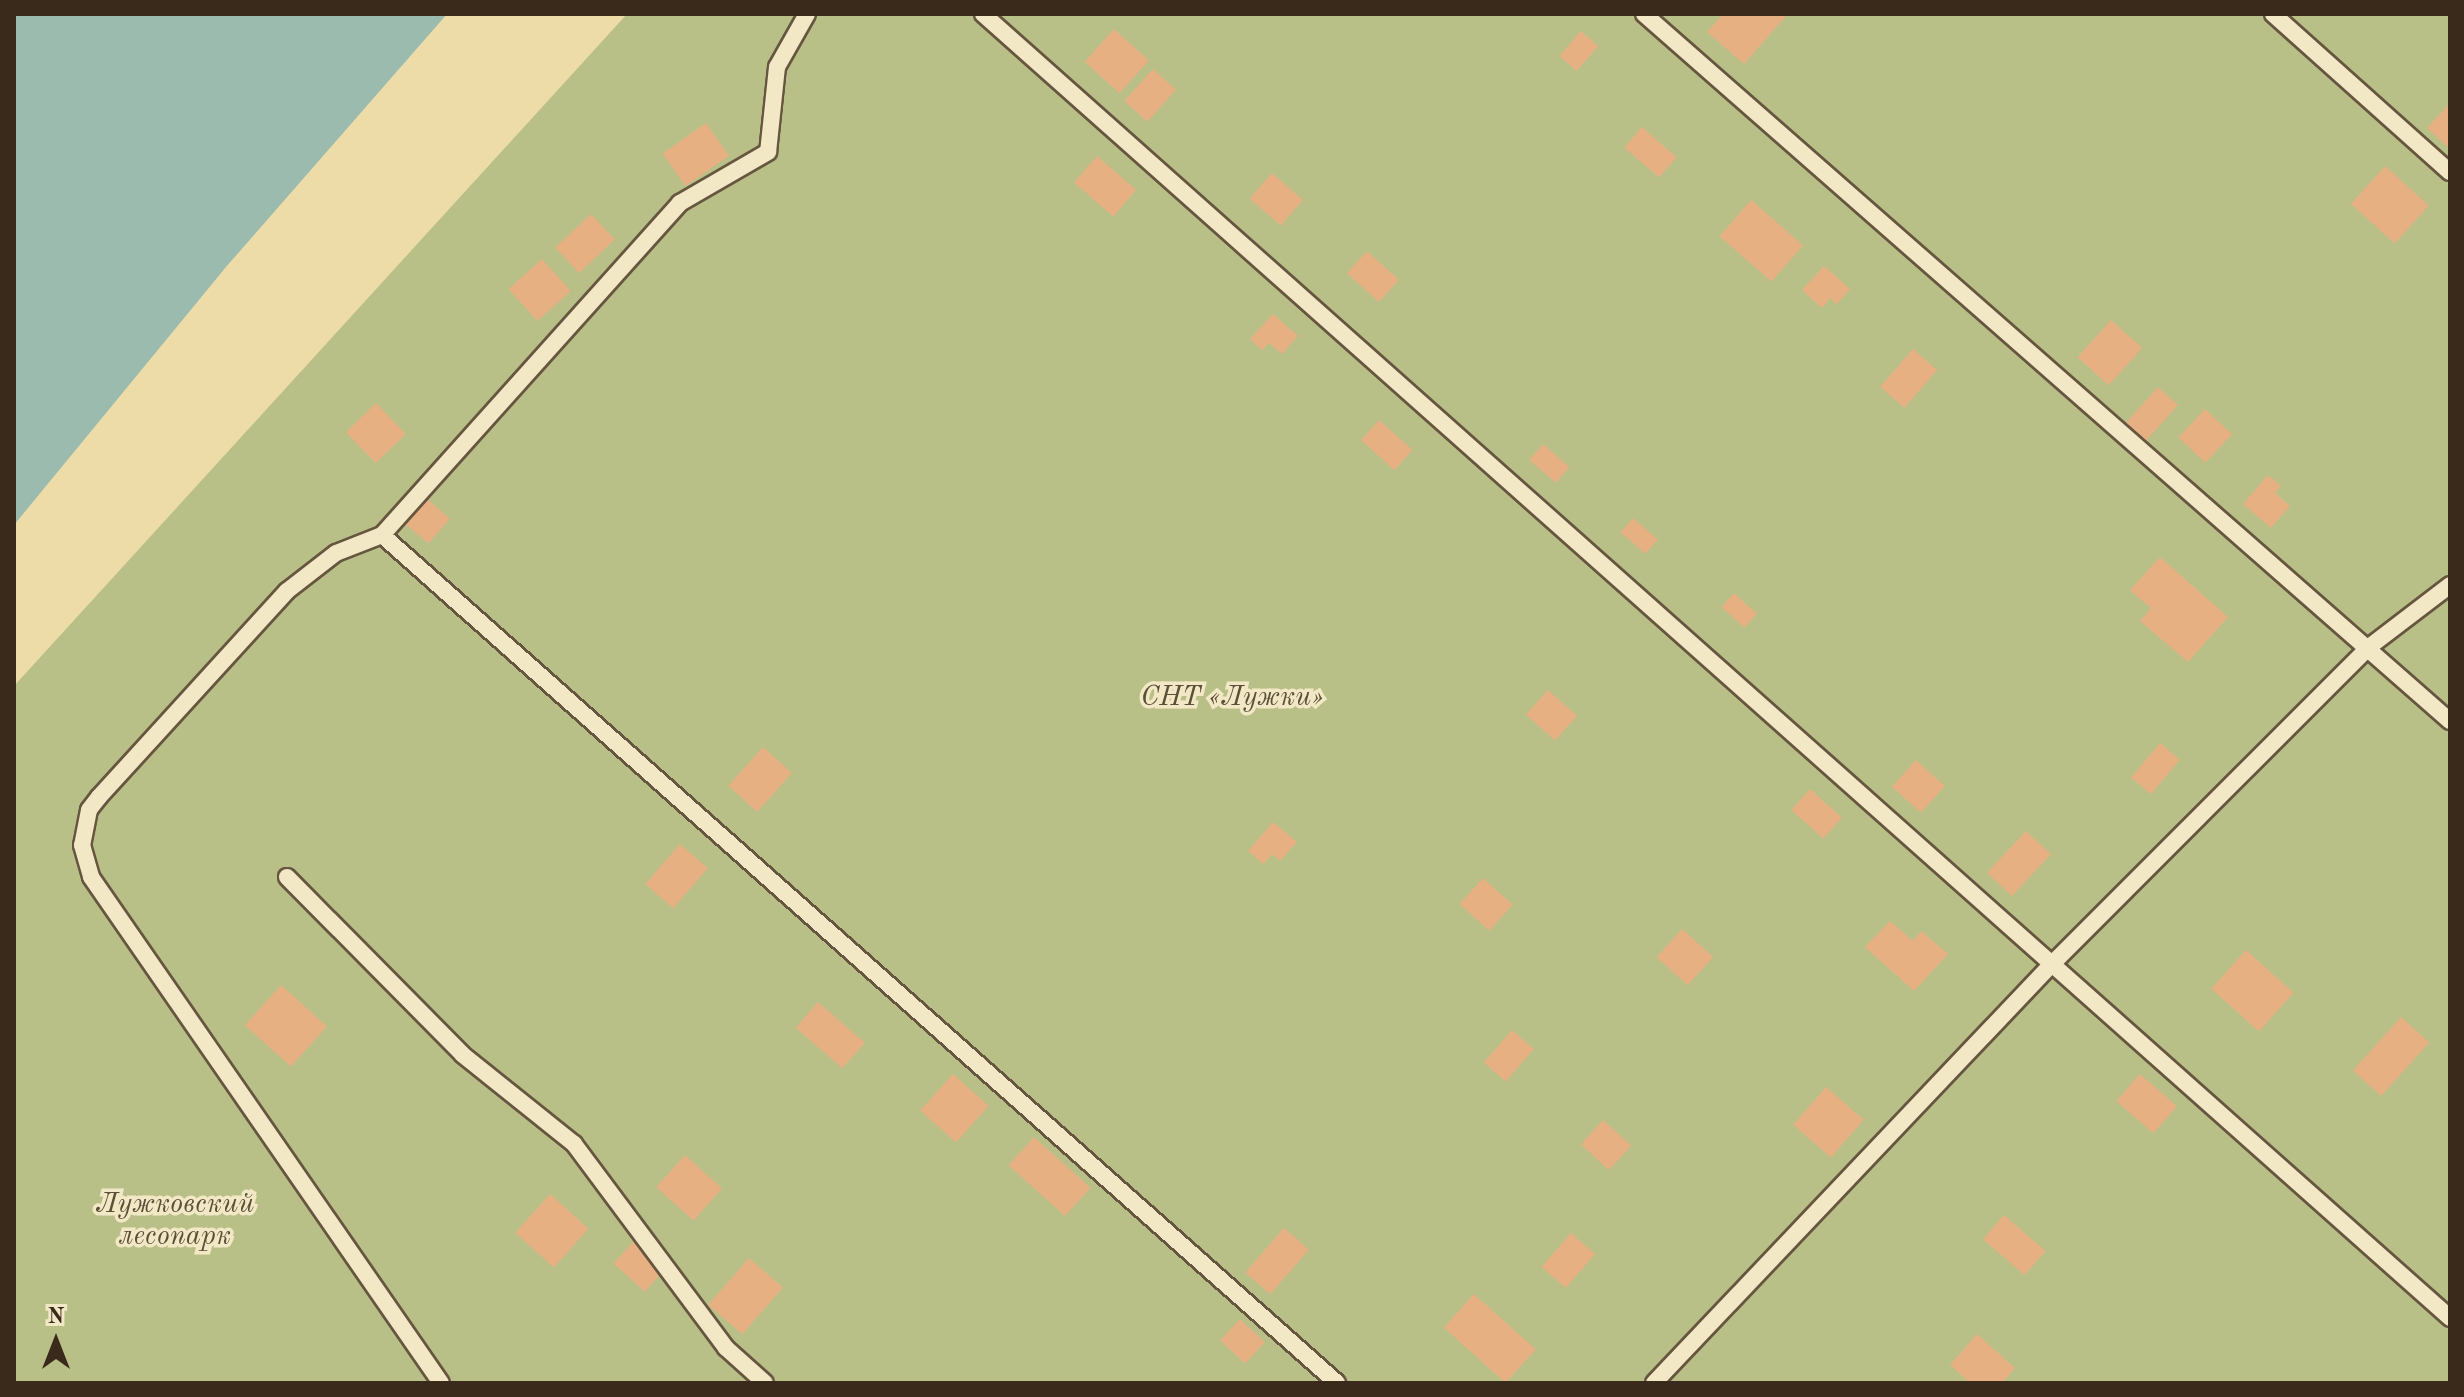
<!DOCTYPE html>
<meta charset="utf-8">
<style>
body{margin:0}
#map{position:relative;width:2464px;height:1397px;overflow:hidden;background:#eddca8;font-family:"Old Standard TT",serif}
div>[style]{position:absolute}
.green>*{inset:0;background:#b8c088}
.water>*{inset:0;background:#9abbad}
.building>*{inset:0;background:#e7b083;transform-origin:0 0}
.roads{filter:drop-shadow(2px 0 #67563f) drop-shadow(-2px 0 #67563f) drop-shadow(0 2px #67563f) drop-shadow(0 -2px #67563f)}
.lane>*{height:16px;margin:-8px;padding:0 8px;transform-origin:8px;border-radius:8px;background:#f3e8c6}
span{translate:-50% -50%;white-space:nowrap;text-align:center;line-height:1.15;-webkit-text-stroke:7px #f3e8c6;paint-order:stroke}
.park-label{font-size:28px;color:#5a5037;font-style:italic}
.frame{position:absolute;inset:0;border:16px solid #3a2a1c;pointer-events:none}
.north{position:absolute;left:16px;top:1301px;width:80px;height:80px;-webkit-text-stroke:6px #f3e8c6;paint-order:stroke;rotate:0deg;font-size:22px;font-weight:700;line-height:32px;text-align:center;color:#3a2a1c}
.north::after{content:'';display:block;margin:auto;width:28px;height:36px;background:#3a2a1c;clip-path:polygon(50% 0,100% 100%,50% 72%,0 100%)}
</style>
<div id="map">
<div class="green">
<div style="clip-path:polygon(627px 14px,2450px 14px,2450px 1383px,14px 1383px,14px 686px)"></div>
</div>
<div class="water">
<div style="clip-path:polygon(14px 14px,447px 14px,226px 267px,14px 525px)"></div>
</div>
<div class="building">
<div style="clip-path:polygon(1723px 14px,1788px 14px,1744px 64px,1707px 32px)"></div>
<div style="left:1114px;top:29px;width:47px;height:44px;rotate:42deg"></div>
<div style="left:1581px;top:31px;width:23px;height:33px;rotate:41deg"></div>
<div style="left:1153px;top:69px;width:31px;height:43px;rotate:42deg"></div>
<div style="clip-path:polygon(2450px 103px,2450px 149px,2427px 128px)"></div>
<div style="left:706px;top:123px;width:40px;height:53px;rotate:55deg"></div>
<div style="left:1642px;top:127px;width:46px;height:27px;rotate:41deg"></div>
<div style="left:1097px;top:156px;width:52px;height:35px;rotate:41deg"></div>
<div style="left:2385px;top:166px;width:59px;height:51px;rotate:42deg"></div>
<div style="left:1272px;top:173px;width:41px;height:34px;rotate:41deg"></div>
<div style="left:1751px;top:200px;width:69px;height:48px;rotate:41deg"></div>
<div style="left:591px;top:214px;width:35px;height:49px;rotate:47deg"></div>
<div style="left:1367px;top:251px;width:43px;height:30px;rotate:42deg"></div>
<div style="left:542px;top:259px;width:43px;height:45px;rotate:48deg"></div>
<div style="clip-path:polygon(1824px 266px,1850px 289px,1837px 304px,1830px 298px,1822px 308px,1802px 290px)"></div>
<div style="clip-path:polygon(1273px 314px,1298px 336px,1282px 354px,1269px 343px,1262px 350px,1250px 339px)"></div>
<div style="left:2111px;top:320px;width:42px;height:50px;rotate:42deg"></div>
<div style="left:1913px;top:349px;width:32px;height:50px;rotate:41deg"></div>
<div style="left:2158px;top:387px;width:27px;height:49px;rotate:42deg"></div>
<div style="left:376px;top:403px;width:43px;height:42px;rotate:46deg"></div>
<div style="left:2205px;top:409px;width:37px;height:39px;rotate:43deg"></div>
<div style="left:1379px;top:420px;width:45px;height:27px;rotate:42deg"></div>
<div style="left:1543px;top:444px;width:35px;height:21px;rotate:41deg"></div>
<div style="clip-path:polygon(2268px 475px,2281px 486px,2275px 493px,2290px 506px,2271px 528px,2243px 504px)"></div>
<div style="left:425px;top:497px;width:33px;height:33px;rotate:41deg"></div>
<div style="left:1633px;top:518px;width:33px;height:19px;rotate:41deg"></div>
<div style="clip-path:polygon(2160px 557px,2228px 617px,2188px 662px,2140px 621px,2151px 608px,2130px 590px)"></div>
<div style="left:1734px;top:593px;width:31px;height:19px;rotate:42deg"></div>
<div style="left:1548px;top:690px;width:39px;height:33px;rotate:42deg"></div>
<div style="left:2160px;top:743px;width:26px;height:45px;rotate:40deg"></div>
<div style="left:763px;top:747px;width:39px;height:52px;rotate:42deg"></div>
<div style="left:1916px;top:760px;width:39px;height:36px;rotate:42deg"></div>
<div style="left:1810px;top:789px;width:43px;height:28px;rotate:42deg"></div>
<div style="clip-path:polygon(1273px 822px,1297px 842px,1280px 861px,1273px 854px,1263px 864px,1248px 851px)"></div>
<div style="left:2026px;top:831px;width:34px;height:57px;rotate:43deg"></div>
<div style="left:680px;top:844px;width:37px;height:53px;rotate:41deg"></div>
<div style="left:1483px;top:878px;width:40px;height:35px;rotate:42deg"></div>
<div style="clip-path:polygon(1890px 921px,1913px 941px,1921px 931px,1948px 954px,1914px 991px,1865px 947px)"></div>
<div style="left:1682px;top:929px;width:42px;height:38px;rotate:42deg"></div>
<div style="left:2246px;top:950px;width:64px;height:52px;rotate:42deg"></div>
<div style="left:281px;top:985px;width:62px;height:54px;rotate:42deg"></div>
<div style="left:818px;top:1002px;width:62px;height:34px;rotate:41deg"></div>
<div style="left:2401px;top:1017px;width:38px;height:72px;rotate:42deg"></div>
<div style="left:1512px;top:1030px;width:29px;height:43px;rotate:41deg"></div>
<div style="left:953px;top:1074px;width:48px;height:49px;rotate:42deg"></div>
<div style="left:2140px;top:1074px;width:49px;height:36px;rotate:41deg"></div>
<div style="left:1826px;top:1087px;width:50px;height:50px;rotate:41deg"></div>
<div style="left:1603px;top:1120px;width:38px;height:33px;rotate:42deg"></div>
<div style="left:1034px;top:1137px;width:76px;height:38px;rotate:42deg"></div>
<div style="left:685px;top:1155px;width:50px;height:43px;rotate:42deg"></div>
<div style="left:550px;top:1194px;width:52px;height:52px;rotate:42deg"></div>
<div style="left:2004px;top:1215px;width:55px;height:32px;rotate:41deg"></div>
<div style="left:1284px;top:1228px;width:33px;height:59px;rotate:41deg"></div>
<div style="left:1571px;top:1233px;width:32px;height:45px;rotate:41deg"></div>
<div style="left:633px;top:1242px;width:42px;height:29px;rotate:42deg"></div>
<div style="left:749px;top:1258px;width:45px;height:62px;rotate:41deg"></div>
<div style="left:1474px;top:1294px;width:83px;height:45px;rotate:42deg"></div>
<div style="left:1240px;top:1319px;width:34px;height:29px;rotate:43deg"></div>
<div style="clip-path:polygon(1977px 1334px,2015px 1368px,2002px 1383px,1970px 1383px,1950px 1365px)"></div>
</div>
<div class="roads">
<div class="lane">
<div style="left:807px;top:14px;width:61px;rotate:119.5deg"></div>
<div style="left:777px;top:67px;width:85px;rotate:96deg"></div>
<div style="left:768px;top:152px;width:102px;rotate:149.9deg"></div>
<div style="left:680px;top:203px;width:446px;rotate:131.9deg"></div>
<div style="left:382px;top:535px;width:1277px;rotate:41.6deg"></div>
<div style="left:983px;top:14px;width:1963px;rotate:41.63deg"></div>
<div style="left:1644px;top:14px;width:1072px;rotate:41.26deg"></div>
<div style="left:2273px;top:14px;width:237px;rotate:41.8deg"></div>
<div style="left:382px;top:535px;width:49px;rotate:158.6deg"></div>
<div style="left:336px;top:553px;width:62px;rotate:142.2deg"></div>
<div style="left:287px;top:591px;width:279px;rotate:132.4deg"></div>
<div style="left:99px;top:797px;width:16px;rotate:128deg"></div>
<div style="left:89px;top:810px;width:36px;rotate:101deg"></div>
<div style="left:82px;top:845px;width:33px;rotate:74deg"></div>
<div style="left:91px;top:877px;width:615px;rotate:55.33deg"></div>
<div style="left:287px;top:877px;width:250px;rotate:45.3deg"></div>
<div style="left:463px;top:1055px;width:142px;rotate:38.7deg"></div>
<div style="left:574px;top:1144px;width:254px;rotate:53.3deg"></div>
<div style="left:726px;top:1348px;width:52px;rotate:41.9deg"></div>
<div style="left:1654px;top:1383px;width:576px;rotate:-46.48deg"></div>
<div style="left:2051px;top:965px;width:450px;rotate:-45deg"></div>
<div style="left:2369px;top:647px;width:102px;rotate:-37.4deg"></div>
</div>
</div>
<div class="park-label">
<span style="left:1232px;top:698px">СНТ «Лужки»</span>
<span style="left:175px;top:1221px">Лужковский<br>лесопарк</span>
</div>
<div class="frame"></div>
<div class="north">N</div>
</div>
